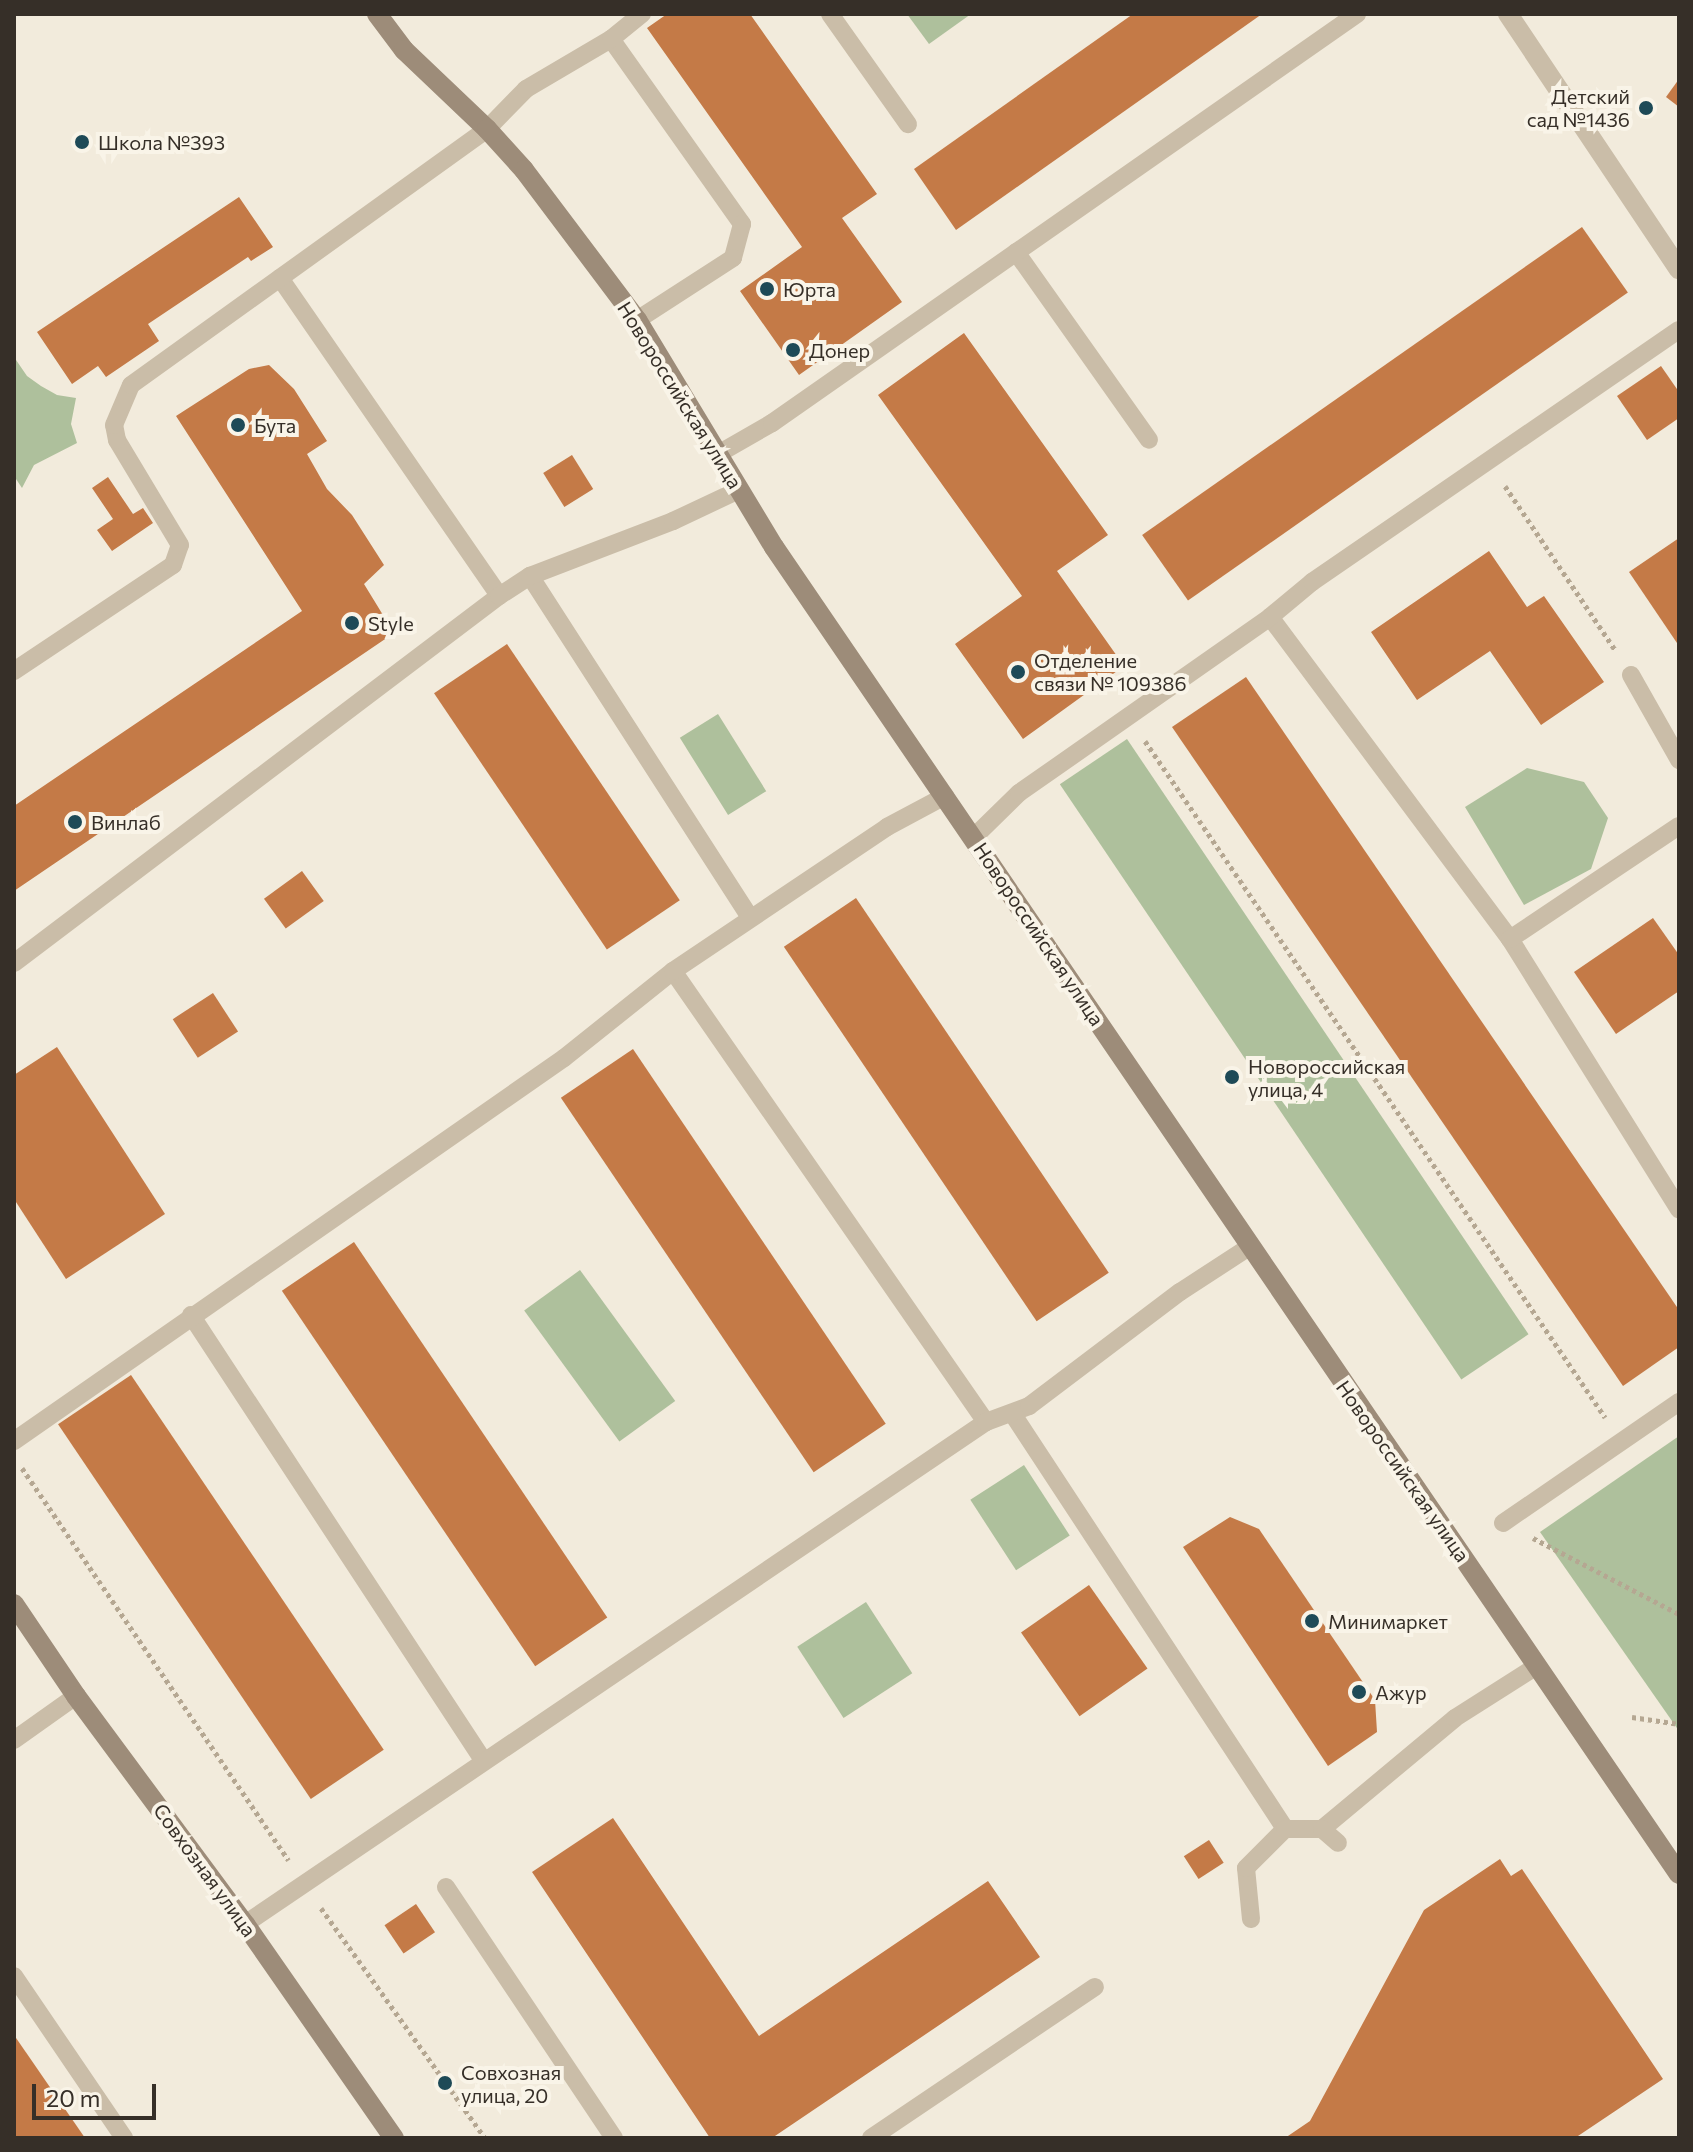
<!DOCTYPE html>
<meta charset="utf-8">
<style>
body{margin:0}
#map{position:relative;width:1693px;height:2152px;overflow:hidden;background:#f2ebdc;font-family:Commissioner,sans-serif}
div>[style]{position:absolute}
.green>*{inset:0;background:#aec09c;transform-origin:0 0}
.building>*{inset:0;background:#c47a47;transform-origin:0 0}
.path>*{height:5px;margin-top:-2.5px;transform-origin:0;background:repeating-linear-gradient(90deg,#b5a792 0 4px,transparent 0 8px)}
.lane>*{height:18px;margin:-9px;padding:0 9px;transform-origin:9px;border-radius:9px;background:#cabda8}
.street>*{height:20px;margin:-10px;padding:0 10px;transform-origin:10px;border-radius:10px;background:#cabda8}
.secondary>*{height:20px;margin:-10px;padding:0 10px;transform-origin:10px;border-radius:10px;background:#9d8c79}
.dots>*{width:22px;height:22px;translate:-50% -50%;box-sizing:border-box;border:4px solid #f9f4e8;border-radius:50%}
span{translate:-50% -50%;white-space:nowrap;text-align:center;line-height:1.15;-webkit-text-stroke:8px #f9f4e8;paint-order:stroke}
.poi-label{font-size:20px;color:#362f28}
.right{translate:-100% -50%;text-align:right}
.left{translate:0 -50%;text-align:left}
.street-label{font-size:20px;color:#362f28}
.frame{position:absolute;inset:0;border:16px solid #362f28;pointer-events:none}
.scale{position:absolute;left:32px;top:2084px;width:124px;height:36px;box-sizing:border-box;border:4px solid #362f28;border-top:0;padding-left:10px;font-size:24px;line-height:28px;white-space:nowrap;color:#362f28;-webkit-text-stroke:6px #f9f4e8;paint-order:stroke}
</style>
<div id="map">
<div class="green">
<div style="clip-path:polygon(907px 14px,971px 14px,929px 44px)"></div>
<div style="clip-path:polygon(14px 357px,27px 376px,41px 386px,57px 395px,76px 398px,71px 424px,77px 443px,34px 465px,22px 488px,14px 476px)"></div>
<div style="left:718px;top:714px;width:91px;height:45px;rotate:58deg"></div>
<div style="left:1127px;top:739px;width:718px;height:81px;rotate:56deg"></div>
<div style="clip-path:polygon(1527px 768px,1584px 782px,1608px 818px,1591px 869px,1524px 905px,1465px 807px)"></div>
<div style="left:580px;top:1270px;width:162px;height:69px;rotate:54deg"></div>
<div style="clip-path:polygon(1679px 1436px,1679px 1731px,1540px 1532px)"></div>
<div style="left:1024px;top:1465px;width:84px;height:64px;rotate:57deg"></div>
<div style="left:866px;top:1602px;width:85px;height:82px;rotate:57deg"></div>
</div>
<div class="building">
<div style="clip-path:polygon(667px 14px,750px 14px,877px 194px,842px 218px,902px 302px,799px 375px,740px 291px,802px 247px,647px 28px)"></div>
<div style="clip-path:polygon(1133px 14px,1262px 14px,956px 230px,914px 169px)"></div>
<div style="clip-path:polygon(1679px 79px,1679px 107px,1666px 97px)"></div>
<div style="clip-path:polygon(239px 197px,273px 247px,251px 261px,248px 257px,148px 324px,159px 341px,106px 377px,98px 366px,72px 384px,37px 332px)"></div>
<div style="left:1582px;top:227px;width:80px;height:537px;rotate:55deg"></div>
<div style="clip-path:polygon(964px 333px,1108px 535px,1057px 571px,1124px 666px,1023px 739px,955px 644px,1022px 596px,878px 395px)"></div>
<div style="clip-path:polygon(269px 365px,294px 389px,327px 441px,307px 454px,327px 489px,352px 515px,384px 565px,364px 584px,394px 633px,14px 891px,14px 806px,302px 611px,176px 416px,249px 369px)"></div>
<div style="clip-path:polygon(1661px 366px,1679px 392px,1679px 418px,1647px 440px,1617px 396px)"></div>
<div style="left:572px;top:455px;width:40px;height:34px;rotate:58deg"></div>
<div style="clip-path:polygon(108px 477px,133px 514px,143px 508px,153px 523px,112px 551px,97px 530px,113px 519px,92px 488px)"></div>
<div style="clip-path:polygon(1679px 538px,1679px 646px,1629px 572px)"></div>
<div style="clip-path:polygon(1489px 551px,1527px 607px,1544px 596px,1604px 682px,1541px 725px,1490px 651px,1417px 700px,1371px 632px)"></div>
<div style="left:507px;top:644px;width:309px;height:88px;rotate:56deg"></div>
<div style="clip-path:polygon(1246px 677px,1679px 1310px,1679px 1347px,1623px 1386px,1172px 727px)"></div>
<div style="left:302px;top:871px;width:37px;height:47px;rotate:54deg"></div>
<div style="left:856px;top:898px;width:452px;height:87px;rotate:56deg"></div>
<div style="clip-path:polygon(1653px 918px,1679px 955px,1679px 991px,1616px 1034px,1574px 972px)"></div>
<div style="left:213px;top:993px;width:46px;height:48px;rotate:57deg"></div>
<div style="clip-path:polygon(57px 1047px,165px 1214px,66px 1279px,14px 1199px,14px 1075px)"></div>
<div style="left:633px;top:1049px;width:452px;height:87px;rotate:56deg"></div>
<div style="left:354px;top:1242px;width:453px;height:87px;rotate:56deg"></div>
<div style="left:131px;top:1375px;width:452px;height:88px;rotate:56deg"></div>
<div style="clip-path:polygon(1230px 1517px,1259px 1529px,1375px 1700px,1377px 1732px,1328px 1766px,1183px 1547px)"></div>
<div style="left:1089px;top:1585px;width:102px;height:83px;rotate:55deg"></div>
<div style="clip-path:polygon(613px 1818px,759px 2036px,988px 1881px,1040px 1957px,772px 2138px,710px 2138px,532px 1872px)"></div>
<div style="left:1209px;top:1840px;width:27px;height:30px;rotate:57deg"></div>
<div style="clip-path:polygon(1500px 1859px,1511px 1876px,1522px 1869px,1663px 2079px,1575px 2138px,1285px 2138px,1310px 2121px,1424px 1910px)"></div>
<div style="left:416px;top:1904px;width:34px;height:38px;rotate:56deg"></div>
<div style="clip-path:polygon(14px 2035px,85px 2138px,14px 2138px)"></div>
</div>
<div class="path">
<div style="left:1505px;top:486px;width:197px;rotate:56.1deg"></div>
<div style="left:1145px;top:741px;width:818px;rotate:55.77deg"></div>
<div style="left:22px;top:1468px;width:474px;rotate:55.8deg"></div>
<div style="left:1533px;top:1538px;width:165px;rotate:27.5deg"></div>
<div style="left:1632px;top:1717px;width:48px;rotate:8.5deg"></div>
<div style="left:321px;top:1908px;width:282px;rotate:54.5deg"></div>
</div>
<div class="lane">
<div style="left:830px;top:14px;width:135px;rotate:54.7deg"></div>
<div style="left:611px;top:39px;width:227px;rotate:54.7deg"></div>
<div style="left:742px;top:224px;width:35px;rotate:105deg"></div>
<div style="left:733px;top:258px;width:114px;rotate:147.1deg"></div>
<div style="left:1016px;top:252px;width:230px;rotate:54.7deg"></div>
<div style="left:280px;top:278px;width:386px;rotate:55.4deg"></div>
<div style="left:718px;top:454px;width:62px;rotate:-29.9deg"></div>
<div style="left:772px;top:423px;width:714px;rotate:-34.96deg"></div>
<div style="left:530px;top:576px;width:406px;rotate:57.2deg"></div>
<div style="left:1270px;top:617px;width:402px;rotate:53.3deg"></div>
<div style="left:1510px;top:939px;width:319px;rotate:58deg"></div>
<div style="left:14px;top:671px;width:191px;rotate:-33.7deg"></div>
<div style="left:173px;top:565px;width:21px;rotate:-71deg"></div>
<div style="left:180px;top:545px;width:122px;rotate:-121deg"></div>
<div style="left:117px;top:440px;width:15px;rotate:-101deg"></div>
<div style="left:114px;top:425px;width:43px;rotate:-67deg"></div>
<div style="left:131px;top:385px;width:438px;rotate:-35.7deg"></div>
<div style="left:487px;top:129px;width:56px;rotate:-45.7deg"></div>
<div style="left:526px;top:89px;width:99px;rotate:-30.5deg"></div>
<div style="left:611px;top:39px;width:40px;rotate:-39deg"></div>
<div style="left:1631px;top:675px;width:98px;rotate:60.5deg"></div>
<div style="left:974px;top:837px;width:63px;rotate:-44.4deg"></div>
<div style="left:1019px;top:793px;width:307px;rotate:-35deg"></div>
<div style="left:1270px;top:617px;width:55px;rotate:-39.8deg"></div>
<div style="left:1312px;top:582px;width:445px;rotate:-34.5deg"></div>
<div style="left:1510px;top:939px;width:203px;rotate:-33.8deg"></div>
<div style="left:14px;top:963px;width:608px;rotate:-37.11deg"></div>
<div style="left:499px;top:596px;width:37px;rotate:-33deg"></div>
<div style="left:530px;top:576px;width:153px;rotate:-21deg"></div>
<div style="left:673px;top:521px;width:73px;rotate:-25.2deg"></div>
<div style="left:673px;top:971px;width:549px;rotate:55.24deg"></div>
<div style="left:191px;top:1315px;width:532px;rotate:56.73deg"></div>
<div style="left:1012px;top:1413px;width:498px;rotate:56.7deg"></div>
<div style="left:14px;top:1441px;width:670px;rotate:-34.85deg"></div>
<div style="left:564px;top:1058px;width:139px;rotate:-38.6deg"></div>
<div style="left:673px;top:971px;width:258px;rotate:-33.9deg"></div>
<div style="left:887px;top:827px;width:66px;rotate:-28.1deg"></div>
<div style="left:1503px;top:1523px;width:214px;rotate:-34.5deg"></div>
<div style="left:14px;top:1740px;width:76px;rotate:-35.4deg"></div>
<div style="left:1322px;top:1829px;width:173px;rotate:-39.8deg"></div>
<div style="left:1455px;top:1718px;width:97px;rotate:-32.4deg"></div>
<div style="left:446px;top:1887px;width:302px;rotate:56.2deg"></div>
<div style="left:1251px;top:1919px;width:51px;rotate:-95.6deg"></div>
<div style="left:1246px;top:1868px;width:55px;rotate:-45deg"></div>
<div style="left:1285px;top:1829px;width:37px"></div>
<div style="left:1322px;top:1829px;width:21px;rotate:41deg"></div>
<div style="left:245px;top:1924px;width:895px;rotate:-34.12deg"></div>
<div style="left:986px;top:1422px;width:46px;rotate:-20.4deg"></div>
<div style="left:1029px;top:1406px;width:189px;rotate:-37.1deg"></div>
<div style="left:1180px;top:1292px;width:82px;rotate:-33.1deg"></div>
<div style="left:14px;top:1976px;width:196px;rotate:55.8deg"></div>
<div style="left:871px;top:2138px;width:270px;rotate:-34deg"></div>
</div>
<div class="street">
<div style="left:1508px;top:14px;width:307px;rotate:56.2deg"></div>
</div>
<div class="secondary">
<div style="left:377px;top:14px;width:45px;rotate:53.1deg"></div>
<div style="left:404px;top:50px;width:115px;rotate:43.6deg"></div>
<div style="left:487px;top:129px;width:55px;rotate:47.9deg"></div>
<div style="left:524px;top:170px;width:188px;rotate:53deg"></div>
<div style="left:637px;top:320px;width:265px;rotate:58.9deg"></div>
<div style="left:774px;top:547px;width:1606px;rotate:55.71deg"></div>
<div style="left:14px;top:1604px;width:111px;rotate:56deg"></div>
<div style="left:76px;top:1696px;width:284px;rotate:53.5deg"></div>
<div style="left:245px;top:1924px;width:261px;rotate:55.2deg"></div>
</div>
<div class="dots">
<div style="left:1646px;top:108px;background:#1e4a57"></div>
<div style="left:82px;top:142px;background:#1e4a57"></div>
<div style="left:767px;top:289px;background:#1e4a57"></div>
<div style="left:793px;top:350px;background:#1e4a57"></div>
<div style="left:238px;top:425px;background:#1e4a57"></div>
<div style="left:352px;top:623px;background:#1e4a57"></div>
<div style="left:1018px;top:672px;background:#1e4a57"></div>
<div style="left:75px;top:822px;background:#1e4a57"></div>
<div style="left:1232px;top:1077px;background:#1e4a57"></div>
<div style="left:1312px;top:1621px;background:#1e4a57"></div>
<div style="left:1359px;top:1692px;background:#1e4a57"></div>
<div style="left:445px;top:2083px;background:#1e4a57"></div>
</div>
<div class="poi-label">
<span class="right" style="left:1630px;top:108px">Детский<br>сад №1436</span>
<span class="left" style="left:98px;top:142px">Школа №393</span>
<span class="left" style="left:783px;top:289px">Юрта</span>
<span class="left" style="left:809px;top:350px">Донер</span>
<span class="left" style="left:254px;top:425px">Бута</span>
<span class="left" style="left:368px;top:623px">Style</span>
<span class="left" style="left:1034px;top:672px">Отделение<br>связи № 109386</span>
<span class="left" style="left:91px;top:822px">Винлаб</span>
<span class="left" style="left:1248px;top:1078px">Новороссийская<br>улица, 4</span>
<span class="left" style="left:1328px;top:1621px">Минимаркет</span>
<span class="left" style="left:1375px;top:1692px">Ажур</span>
<span class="left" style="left:461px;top:2084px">Совхозная<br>улица, 20</span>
</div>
<div class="street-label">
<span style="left:680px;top:395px;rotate:58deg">Новороссийская улица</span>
<span style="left:1039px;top:934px;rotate:56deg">Новороссийская улица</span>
<span style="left:1403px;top:1471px;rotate:55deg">Новороссийская улица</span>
<span style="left:205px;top:1870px;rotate:54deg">Совхозная улица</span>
</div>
<div class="frame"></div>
<div class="scale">20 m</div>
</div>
